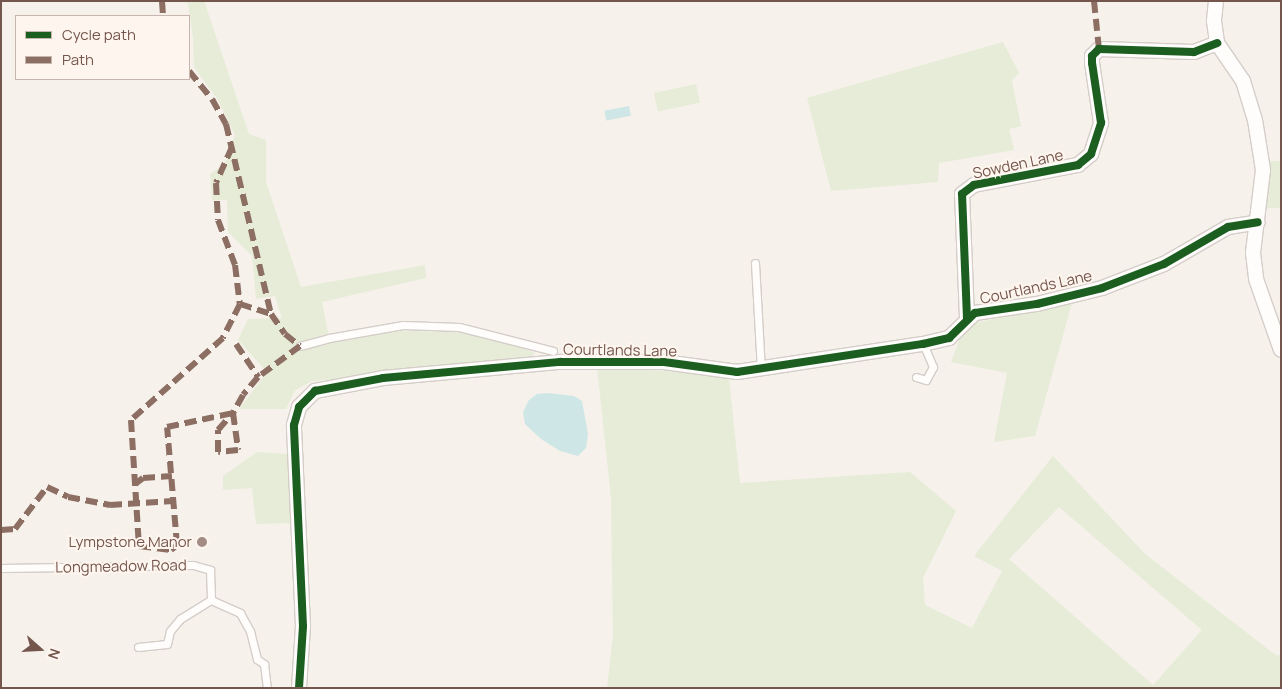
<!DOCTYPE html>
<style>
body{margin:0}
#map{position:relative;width:1282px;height:689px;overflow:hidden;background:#f6f1eb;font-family:Manrope,sans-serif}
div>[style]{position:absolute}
.green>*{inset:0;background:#e6ecd7;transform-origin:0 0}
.water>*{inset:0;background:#cee7e6;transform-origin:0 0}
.roads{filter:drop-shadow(1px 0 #d5cdc8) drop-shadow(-1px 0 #d5cdc8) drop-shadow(0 1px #d5cdc8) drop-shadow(0 -1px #d5cdc8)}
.service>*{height:7px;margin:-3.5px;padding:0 3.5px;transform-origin:3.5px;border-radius:3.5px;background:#fefdfc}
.minor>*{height:14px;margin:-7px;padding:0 7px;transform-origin:7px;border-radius:7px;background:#fefdfc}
.quiet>*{height:6px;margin-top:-3px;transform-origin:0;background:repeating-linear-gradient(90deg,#8d6e63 0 12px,transparent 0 18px)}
.cycleway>*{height:8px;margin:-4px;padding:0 4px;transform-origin:4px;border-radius:4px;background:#1b5e20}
.dots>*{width:14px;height:14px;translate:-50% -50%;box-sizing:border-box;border:2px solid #fef6ee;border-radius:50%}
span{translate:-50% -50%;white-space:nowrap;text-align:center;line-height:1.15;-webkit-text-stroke:4px #fef6ee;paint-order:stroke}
.street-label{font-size:15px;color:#74564d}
.poi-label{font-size:15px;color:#74564d}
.right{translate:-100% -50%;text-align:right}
.frame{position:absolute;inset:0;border:2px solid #74564d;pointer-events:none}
.legend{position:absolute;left:15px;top:15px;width:175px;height:65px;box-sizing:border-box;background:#fef6ee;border:1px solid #c7b6ae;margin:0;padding:6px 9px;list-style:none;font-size:15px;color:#74564d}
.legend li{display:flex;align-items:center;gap:10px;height:25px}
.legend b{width:25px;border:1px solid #c7b6ae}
.north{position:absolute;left:15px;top:624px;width:50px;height:50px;-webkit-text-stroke:4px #fef6ee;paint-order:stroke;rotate:109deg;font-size:14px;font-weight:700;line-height:20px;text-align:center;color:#74564d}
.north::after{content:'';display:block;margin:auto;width:18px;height:22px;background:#74564d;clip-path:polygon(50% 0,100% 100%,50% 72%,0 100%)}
</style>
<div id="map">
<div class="green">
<div style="clip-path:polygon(176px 1px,204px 1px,249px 134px,266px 140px,266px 182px,301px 287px,425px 265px,426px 278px,322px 302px,330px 342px,400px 331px,457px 332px,501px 340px,535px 353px,524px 362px,312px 381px,295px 390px,286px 409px,239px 409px,267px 372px,238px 340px,248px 319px,282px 318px,275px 296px,256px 299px,252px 256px,228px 232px,227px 200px,212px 200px,210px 174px,224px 164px,235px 135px,218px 100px,194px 67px,193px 38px,188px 3px)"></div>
<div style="clip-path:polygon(1003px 42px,1019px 73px,1012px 81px,1021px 126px,1009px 129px,1014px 150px,939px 163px,938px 182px,831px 191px,807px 98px)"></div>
<div style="left:696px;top:84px;width:19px;height:43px;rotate:78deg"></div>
<div style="left:1281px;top:161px;width:47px;height:16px;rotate:90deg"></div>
<div style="clip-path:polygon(1072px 303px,1035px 436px,994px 442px,1007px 373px,951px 362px,963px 331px,974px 323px)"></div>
<div style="clip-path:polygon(evenodd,597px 367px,713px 374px,729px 378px,740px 483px,910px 472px,956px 511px,923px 578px,925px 605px,972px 628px,1002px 571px,974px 556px,1053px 456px,1145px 554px,1277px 656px,1281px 654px,1281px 688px,607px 688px,613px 635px,611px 498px,597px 367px,1059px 507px,1202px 630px,1153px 685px,1009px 559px,1059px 507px)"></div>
<div style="clip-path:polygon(257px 452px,289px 454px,294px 523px,256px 524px,252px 488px,223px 490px,223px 476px)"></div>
</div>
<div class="water">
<div style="left:629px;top:106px;width:10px;height:25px;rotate:79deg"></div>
<div style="clip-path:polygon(548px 393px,574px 396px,582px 401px,588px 434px,586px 448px,578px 456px,560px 451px,541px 439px,525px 424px,523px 412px,529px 400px,537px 394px)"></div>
</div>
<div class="roads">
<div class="service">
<div style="left:755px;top:263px;width:107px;rotate:86.8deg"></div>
<div style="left:300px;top:346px;width:30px;rotate:-15deg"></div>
<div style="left:329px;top:338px;width:75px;rotate:-10deg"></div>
<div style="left:403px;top:325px;width:56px;rotate:2deg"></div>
<div style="left:459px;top:327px;width:97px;rotate:14.3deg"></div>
<div style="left:916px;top:377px;width:10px;rotate:17deg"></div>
<div style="left:926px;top:380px;width:15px;rotate:-62deg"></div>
<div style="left:933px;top:367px;width:25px;rotate:-113deg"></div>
<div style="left:1px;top:568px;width:192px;rotate:-0.9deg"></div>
<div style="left:193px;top:565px;width:18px;rotate:16deg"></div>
<div style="left:210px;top:570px;width:30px;rotate:88deg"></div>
<div style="left:138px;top:647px;width:29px;rotate:-6deg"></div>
<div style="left:167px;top:644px;width:13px;rotate:-77deg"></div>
<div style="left:170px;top:631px;width:16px;rotate:-50deg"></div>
<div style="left:180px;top:619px;width:36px;rotate:-32deg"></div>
<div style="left:211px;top:600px;width:32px;rotate:24deg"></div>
<div style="left:240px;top:613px;width:21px;rotate:61deg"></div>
<div style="left:250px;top:631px;width:29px;rotate:76deg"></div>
<div style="left:257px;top:659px;width:9px;rotate:36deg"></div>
<div style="left:264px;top:664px;width:24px;rotate:83deg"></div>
</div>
<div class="minor">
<div style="left:1216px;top:1px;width:20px;rotate:96deg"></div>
<div style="left:1214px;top:21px;width:22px;rotate:82deg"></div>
<div style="left:1217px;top:43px;width:46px;rotate:55.6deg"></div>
<div style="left:1243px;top:81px;width:41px;rotate:72.9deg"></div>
<div style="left:1255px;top:120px;width:51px;rotate:80.9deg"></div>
<div style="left:1263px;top:170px;width:84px;rotate:96.9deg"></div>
<div style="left:1253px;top:253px;width:26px;rotate:83deg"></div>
<div style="left:1256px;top:279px;width:75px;rotate:70.6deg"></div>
<div style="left:967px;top:318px;width:124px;rotate:-92.3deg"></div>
<div style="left:962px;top:194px;width:15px;rotate:-37deg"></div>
<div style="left:974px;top:185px;width:106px;rotate:-10.9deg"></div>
<div style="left:1078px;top:165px;width:17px;rotate:-40deg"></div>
<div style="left:1091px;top:154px;width:33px;rotate:-72deg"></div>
<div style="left:1101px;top:123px;width:61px;rotate:-98.5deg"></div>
<div style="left:1092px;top:63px;width:7px;rotate:-90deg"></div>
<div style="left:1092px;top:56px;width:10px;rotate:-45deg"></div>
<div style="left:1099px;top:49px;width:95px;rotate:1.8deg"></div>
<div style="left:1194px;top:52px;width:25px;rotate:-21deg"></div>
<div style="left:299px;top:688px;width:62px;rotate:-86.3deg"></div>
<div style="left:303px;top:626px;width:201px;rotate:-92.6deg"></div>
<div style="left:294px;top:425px;width:19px;rotate:-74deg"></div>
<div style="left:299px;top:407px;width:23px;rotate:-45deg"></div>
<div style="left:315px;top:391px;width:69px;rotate:-10.8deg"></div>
<div style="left:383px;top:378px;width:178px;rotate:-5.2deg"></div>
<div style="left:560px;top:362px;width:104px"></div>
<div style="left:664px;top:362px;width:74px;rotate:7.8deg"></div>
<div style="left:737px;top:372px;width:188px;rotate:-8.6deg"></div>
<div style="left:923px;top:344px;width:27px;rotate:-13deg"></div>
<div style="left:949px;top:338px;width:36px;rotate:-44deg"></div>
<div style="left:975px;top:313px;width:63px;rotate:-8.3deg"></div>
<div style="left:1037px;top:304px;width:67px;rotate:-13.8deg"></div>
<div style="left:1102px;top:288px;width:66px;rotate:-21.2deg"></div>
<div style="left:1164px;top:264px;width:74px;rotate:-30deg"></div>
<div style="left:1228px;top:227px;width:30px;rotate:-9deg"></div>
</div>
</div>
<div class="quiet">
<div style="left:162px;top:1px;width:15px;rotate:86deg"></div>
<div style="left:1094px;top:1px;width:48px;rotate:84.1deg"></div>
<div style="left:189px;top:71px;width:36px;rotate:51deg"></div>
<div style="left:212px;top:99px;width:29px;rotate:61deg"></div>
<div style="left:226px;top:124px;width:195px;rotate:76.7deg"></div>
<div style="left:271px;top:314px;width:24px;rotate:55deg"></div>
<div style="left:285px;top:334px;width:19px;rotate:39deg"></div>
<div style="left:300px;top:346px;width:52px;rotate:143.6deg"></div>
<div style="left:258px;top:377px;width:23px;rotate:130deg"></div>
<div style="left:243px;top:395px;width:21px;rotate:119deg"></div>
<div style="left:233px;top:413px;width:37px;rotate:82deg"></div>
<div style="left:238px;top:450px;width:20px;rotate:174deg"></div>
<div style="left:218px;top:452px;width:22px;rotate:-90deg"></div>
<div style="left:218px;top:430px;width:23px;rotate:-49deg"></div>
<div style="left:232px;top:147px;width:39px;rotate:114deg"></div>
<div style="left:216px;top:183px;width:37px;rotate:87deg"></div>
<div style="left:218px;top:220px;width:48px;rotate:69.3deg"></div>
<div style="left:235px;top:265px;width:39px;rotate:83deg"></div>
<div style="left:240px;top:304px;width:38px;rotate:117deg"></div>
<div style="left:223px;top:338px;width:123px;rotate:138.3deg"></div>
<div style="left:131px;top:420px;width:126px;rotate:86.4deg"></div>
<div style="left:139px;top:546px;width:32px;rotate:7deg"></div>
<div style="left:171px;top:550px;width:8px;rotate:-40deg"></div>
<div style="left:177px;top:545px;width:118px;rotate:-94.8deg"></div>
<div style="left:167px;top:427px;width:67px;rotate:-12deg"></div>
<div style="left:240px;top:304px;width:33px;rotate:18deg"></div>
<div style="left:236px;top:344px;width:40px;rotate:56deg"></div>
<div style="left:135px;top:484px;width:10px;rotate:-37deg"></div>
<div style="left:143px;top:478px;width:29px;rotate:-4deg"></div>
<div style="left:1px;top:530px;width:14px;rotate:-4deg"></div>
<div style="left:15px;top:529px;width:53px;rotate:-52.7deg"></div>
<div style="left:47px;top:487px;width:23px;rotate:25deg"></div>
<div style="left:68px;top:497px;width:43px;rotate:10.8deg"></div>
<div style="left:110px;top:505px;width:63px;rotate:-3.6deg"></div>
</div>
<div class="cycleway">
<div style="left:967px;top:318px;width:124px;rotate:-92.3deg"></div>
<div style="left:962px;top:194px;width:15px;rotate:-37deg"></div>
<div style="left:974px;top:185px;width:106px;rotate:-10.9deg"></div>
<div style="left:1078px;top:165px;width:17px;rotate:-40deg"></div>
<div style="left:1091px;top:154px;width:33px;rotate:-72deg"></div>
<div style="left:1101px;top:123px;width:61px;rotate:-98.5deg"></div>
<div style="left:1092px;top:63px;width:7px;rotate:-90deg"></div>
<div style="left:1092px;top:56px;width:10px;rotate:-45deg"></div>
<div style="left:1099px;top:49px;width:95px;rotate:1.8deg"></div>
<div style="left:1194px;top:52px;width:25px;rotate:-21deg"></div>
<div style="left:299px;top:688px;width:62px;rotate:-86.3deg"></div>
<div style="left:303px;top:626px;width:201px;rotate:-92.6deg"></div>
<div style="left:294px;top:425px;width:19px;rotate:-74deg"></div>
<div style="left:299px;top:407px;width:23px;rotate:-45deg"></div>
<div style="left:315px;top:391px;width:69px;rotate:-10.8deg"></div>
<div style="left:383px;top:378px;width:178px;rotate:-5.2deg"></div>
<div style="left:560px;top:362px;width:104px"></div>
<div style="left:664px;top:362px;width:74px;rotate:7.8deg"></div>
<div style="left:737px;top:372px;width:188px;rotate:-8.6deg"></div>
<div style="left:923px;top:344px;width:27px;rotate:-13deg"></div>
<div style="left:949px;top:338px;width:36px;rotate:-44deg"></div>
<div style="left:975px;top:313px;width:63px;rotate:-8.3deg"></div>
<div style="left:1037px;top:304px;width:67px;rotate:-13.8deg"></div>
<div style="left:1102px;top:288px;width:66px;rotate:-21.2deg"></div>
<div style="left:1164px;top:264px;width:74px;rotate:-30deg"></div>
<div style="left:1228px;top:227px;width:30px;rotate:-9deg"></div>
</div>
<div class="dots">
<div style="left:202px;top:542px;background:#a28c84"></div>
</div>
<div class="street-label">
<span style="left:1018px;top:164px;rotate:-12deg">Sowden Lane</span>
<span style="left:1036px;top:287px;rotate:-12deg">Courtlands Lane</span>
<span style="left:620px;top:350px;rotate:1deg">Courtlands Lane</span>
<span style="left:121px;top:566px;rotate:-1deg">Longmeadow Road</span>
</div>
<div class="poi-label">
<span class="right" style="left:192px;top:542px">Lympstone Manor</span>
</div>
<div class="frame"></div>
<ul class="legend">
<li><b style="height:6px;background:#1b5e20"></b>Cycle path</li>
<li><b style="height:6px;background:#8d6e63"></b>Path</li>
</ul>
<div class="north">N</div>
</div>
